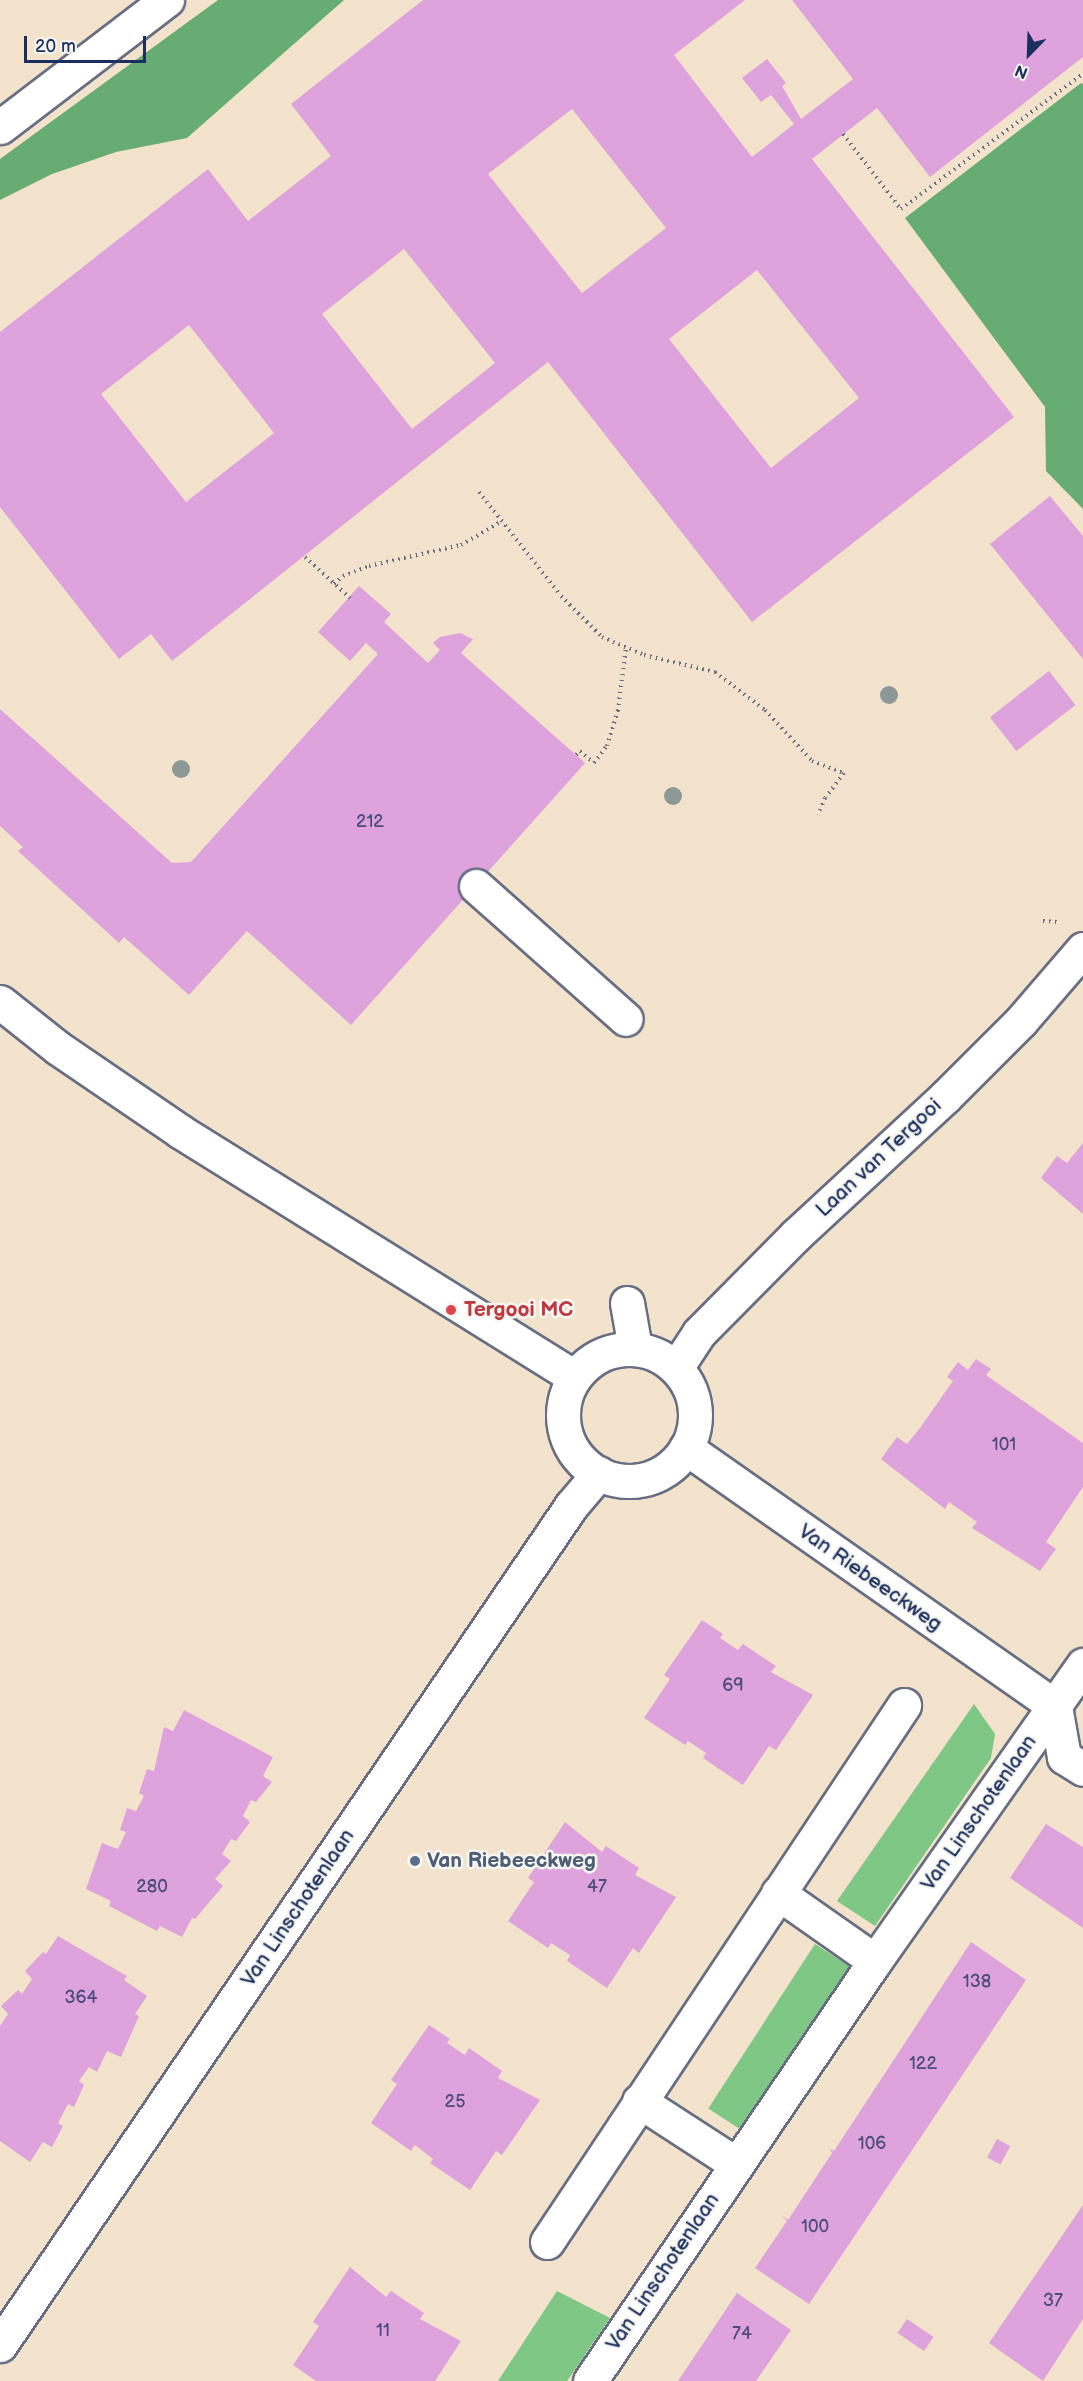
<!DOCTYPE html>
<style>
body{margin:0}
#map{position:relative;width:1083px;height:2381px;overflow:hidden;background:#f3e3cc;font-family:"Balsamiq Sans",sans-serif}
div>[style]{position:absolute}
.green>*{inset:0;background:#7fc784;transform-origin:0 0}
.forest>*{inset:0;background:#67ac72}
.building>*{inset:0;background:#dea3dc;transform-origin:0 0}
.path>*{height:4px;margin-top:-2px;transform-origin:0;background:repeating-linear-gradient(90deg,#676e84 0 1.5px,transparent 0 6px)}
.roads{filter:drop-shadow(2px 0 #676e84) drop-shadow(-2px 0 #676e84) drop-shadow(0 2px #676e84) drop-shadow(0 -2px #676e84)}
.minor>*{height:33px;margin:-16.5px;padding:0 16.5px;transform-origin:16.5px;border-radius:16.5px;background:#fff}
.minor>.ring{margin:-16.5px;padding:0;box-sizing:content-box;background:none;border:33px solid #fff;border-radius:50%}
.trees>*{width:18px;height:18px;margin:-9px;border-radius:50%;background:#8d9996}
.dots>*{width:16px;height:16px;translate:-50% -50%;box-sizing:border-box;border:3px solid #f6f6f2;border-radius:50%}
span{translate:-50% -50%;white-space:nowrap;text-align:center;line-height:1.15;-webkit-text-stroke:5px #f6f6f2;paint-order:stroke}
.number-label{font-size:18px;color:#4c4c7e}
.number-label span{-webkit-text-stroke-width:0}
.street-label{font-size:21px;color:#1b2f5e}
.health-label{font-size:21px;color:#be3a42;font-weight:700}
.left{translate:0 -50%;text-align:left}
.service-label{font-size:21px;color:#4e5e75;font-weight:700}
.north{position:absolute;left:999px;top:24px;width:60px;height:60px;-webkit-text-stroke:4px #f6f6f2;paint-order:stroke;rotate:203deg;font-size:16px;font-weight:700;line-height:24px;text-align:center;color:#1b2f5e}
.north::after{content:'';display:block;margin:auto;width:21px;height:27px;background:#1b2f5e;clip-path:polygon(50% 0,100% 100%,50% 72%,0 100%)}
.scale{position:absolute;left:24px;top:36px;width:122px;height:27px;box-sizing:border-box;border:3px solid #1b2f5e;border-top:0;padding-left:8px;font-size:18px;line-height:21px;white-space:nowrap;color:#1b2f5e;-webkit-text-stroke:4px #f6f6f2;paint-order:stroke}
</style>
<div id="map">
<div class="green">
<div style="clip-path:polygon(974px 1704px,995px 1734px,991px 1758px,875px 1926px,837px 1901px)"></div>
<div style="left:815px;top:1944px;width:45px;height:196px;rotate:33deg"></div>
<div style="clip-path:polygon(557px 2291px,610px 2318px,567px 2381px,498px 2381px)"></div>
</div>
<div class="forest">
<div style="clip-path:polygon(218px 0,344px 0,187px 138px,116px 152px,52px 174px,0 200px,0 159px)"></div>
<div style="clip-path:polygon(1081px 83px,1083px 84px,1083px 509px,1046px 471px,1045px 407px,905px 218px)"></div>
</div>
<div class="building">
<div style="clip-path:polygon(evenodd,423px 0,745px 0,674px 55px,752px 157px,794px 124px,771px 95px,761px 102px,742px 78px,767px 59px,786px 83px,782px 86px,801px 119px,853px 79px,792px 0,1083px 0,1083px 57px,930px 177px,877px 108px,812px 159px,1014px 417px,752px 622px,548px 362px,172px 661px,151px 634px,119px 659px,0 507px,0 332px,208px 169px,248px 221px,331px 156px,291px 104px,423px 0,572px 109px,666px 228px,582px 293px,488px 174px,572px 109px,423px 0,404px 249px,495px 363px,412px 429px,322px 314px,404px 249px,423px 0,757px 270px,859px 398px,771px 468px,669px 339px,757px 270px,423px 0,189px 325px,274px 433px,186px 502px,101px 394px,189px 325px)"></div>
<div style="clip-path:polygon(1050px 496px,1083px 536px,1083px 659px,990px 544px)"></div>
<div style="clip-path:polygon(359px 586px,391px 614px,384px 622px,428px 663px,440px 650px,433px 643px,440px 637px,460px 633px,473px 639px,461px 653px,585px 763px,351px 1025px,247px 931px,189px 995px,124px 937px,119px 943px,18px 851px,23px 847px,0 826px,0 709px,172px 863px,191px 862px,378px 654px,366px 643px,350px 661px,318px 632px)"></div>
<div style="left:1049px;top:671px;width:43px;height:75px;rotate:52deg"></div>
<div style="clip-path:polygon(1083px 1143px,1083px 1214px,1041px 1178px,1057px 1156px,1067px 1163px)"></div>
<div style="clip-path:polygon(976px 1359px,991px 1369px,986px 1375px,1083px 1443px,1083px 1487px,1046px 1542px,1056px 1549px,1040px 1571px,972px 1528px,977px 1522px,949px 1502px,945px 1509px,881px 1459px,897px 1437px,907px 1444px,920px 1428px,953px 1381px,947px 1377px,958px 1362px,968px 1370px)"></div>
<div style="clip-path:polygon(702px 1620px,723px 1634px,720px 1638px,738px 1650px,743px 1644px,776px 1666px,771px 1672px,813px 1695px,776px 1750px,769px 1746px,743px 1785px,703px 1758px,706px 1753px,688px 1741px,685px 1745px,644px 1718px,670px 1679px,664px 1675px)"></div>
<div style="clip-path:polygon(184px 1710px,273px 1757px,263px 1776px,272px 1782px,256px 1802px,251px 1800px,243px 1816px,250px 1822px,236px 1841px,231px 1839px,222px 1854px,231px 1861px,215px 1879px,223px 1886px,195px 1919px,192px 1918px,182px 1937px,160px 1926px,157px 1931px,109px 1906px,111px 1901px,86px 1889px,102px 1843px,118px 1849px,126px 1832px,120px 1830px,127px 1808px,136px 1811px,144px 1796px,139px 1793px,147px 1769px,154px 1771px,164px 1727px,173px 1731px)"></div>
<div style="clip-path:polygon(565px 1822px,602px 1852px,606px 1846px,639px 1868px,635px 1875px,676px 1897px,639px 1953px,633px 1948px,607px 1988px,567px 1961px,570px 1955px,551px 1943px,548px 1948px,508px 1921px,534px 1882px,528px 1878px)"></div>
<div style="clip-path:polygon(1046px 1824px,1083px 1847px,1083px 1928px,1010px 1878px)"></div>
<div style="clip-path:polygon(58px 1936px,127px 1976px,124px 1980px,147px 1996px,135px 2014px,139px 2016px,121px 2057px,107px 2051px,97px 2072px,89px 2067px,79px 2081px,84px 2085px,74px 2107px,68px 2104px,58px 2123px,63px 2126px,52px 2147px,43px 2142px,30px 2162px,0 2141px,0 2026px,8px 2014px,1px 2006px,18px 1990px,22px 1994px,32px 1979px,25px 1971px,43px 1952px,46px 1954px)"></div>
<div style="clip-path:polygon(971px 1942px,1026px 1980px,809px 2304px,755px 2268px,787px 2221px,782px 2216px,788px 2220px,832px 2153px,830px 2149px,834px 2151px)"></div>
<div style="clip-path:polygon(429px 2025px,450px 2039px,447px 2043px,465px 2055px,469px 2048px,502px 2071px,498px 2078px,540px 2100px,502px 2155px,496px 2151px,470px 2190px,430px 2163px,433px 2159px,415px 2145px,411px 2151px,371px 2123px,397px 2084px,391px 2080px)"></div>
<div style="left:997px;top:2139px;width:15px;height:21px;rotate:28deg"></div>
<div style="clip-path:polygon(1083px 2205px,1083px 2319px,1043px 2381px,989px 2343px)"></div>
<div style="clip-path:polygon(350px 2267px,386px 2297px,391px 2291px,424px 2313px,420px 2319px,461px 2341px,435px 2381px,316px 2381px,293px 2365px,319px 2326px,313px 2322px)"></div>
<div style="clip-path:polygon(737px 2293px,791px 2330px,756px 2381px,678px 2381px)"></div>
<div style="left:907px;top:2319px;width:32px;height:17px;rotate:34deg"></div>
</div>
<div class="path">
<div style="left:843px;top:134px;width:95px;rotate:52.3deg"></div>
<div style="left:901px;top:209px;width:227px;rotate:-36.6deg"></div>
<div style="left:479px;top:492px;width:132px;rotate:51.7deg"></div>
<div style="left:561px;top:596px;width:58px;rotate:45deg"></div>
<div style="left:602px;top:637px;width:46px;rotate:23.2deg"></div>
<div style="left:644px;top:655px;width:73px;rotate:13.5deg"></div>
<div style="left:715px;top:672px;width:63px;rotate:37.2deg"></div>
<div style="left:765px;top:710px;width:69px;rotate:47.3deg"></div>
<div style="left:812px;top:761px;width:34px;rotate:21deg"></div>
<div style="left:844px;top:773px;width:31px;rotate:127deg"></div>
<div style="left:825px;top:798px;width:18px;rotate:112deg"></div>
<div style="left:305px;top:557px;width:61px;rotate:42.3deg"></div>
<div style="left:334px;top:584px;width:12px;rotate:-42deg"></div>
<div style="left:343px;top:576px;width:28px;rotate:-21deg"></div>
<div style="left:369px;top:566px;width:94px;rotate:-12.9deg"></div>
<div style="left:461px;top:545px;width:48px;rotate:-30.3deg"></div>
<div style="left:576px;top:755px;width:6px;rotate:-45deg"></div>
<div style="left:580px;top:751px;width:18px;rotate:41deg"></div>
<div style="left:594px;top:763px;width:21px;rotate:-53deg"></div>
<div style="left:607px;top:746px;width:37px;rotate:-73deg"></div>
<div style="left:618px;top:711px;width:64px;rotate:-82.9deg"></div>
<div style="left:1043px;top:921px;width:14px;rotate:4deg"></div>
</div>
<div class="roads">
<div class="minor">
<div style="left:0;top:127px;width:210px;rotate:-37.3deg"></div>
<div style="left:476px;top:886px;width:200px;rotate:41.6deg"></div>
<div style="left:0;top:1002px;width:74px;rotate:38.4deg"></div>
<div style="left:58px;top:1048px;width:149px;rotate:34.3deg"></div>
<div style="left:181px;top:1132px;width:463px;rotate:31.9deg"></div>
<div style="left:627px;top:1303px;width:46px;rotate:79.9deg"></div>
<div class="ring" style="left:563px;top:1349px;width:99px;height:99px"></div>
<div style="left:676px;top:1368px;width:42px;rotate:-56.7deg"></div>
<div style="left:699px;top:1333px;width:138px;rotate:-45.3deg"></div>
<div style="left:796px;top:1235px;width:203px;rotate:-42.8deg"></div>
<div style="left:945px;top:1097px;width:107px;rotate:-45deg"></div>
<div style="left:1021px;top:1021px;width:95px;rotate:-49.3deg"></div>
<div style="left:686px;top:1448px;width:450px;rotate:35deg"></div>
<div style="left:1055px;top:1706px;width:52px;rotate:80deg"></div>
<div style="left:1064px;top:1757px;width:22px;rotate:32deg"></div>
<div style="left:778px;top:1893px;width:118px;rotate:35deg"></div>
<div style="left:639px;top:2101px;width:116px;rotate:33deg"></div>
<div style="left:547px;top:2242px;width:645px;rotate:-56.38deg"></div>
<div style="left:0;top:2345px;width:1015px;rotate:-55.76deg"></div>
<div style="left:571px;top:1506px;width:43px;rotate:-49.7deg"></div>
<div style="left:590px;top:2381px;width:508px;rotate:-55.84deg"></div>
<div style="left:875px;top:1961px;width:362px;rotate:-54.9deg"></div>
</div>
</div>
<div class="trees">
<div style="left:889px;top:695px"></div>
<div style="left:181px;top:769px"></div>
<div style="left:673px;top:796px"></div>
</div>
<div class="dots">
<div style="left:451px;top:1310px;background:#e0444e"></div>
<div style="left:415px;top:1861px;background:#5c6f8a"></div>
</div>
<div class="number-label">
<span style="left:370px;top:822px">212</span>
<span style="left:1004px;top:1445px">101</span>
<span style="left:733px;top:1686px">69</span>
<span style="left:152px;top:1887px">280</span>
<span style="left:597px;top:1887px">47</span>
<span style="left:977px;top:1982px">138</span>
<span style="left:81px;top:1998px">364</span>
<span style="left:923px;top:2064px">122</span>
<span style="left:455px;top:2102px">25</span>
<span style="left:872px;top:2144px">106</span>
<span style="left:815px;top:2227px">100</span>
<span style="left:1053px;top:2301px">37</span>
<span style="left:383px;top:2331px">11</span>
<span style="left:742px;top:2334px">74</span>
</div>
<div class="street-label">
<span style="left:879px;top:1158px;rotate:-43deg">Laan van Tergooi</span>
<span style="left:870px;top:1578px;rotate:35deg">Van Riebeeckweg</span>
<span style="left:979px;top:1813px;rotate:-55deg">Van Linschotenlaan</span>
<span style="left:298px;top:1908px;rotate:-56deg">Van Linschotenlaan</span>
<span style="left:663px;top:2272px;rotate:-56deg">Van Linschotenlaan</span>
</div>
<div class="health-label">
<span class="left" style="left:464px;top:1310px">Tergooi MC</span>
</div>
<div class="service-label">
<span class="left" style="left:427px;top:1861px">Van Riebeeckweg</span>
</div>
<div class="north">N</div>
<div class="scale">20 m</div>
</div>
